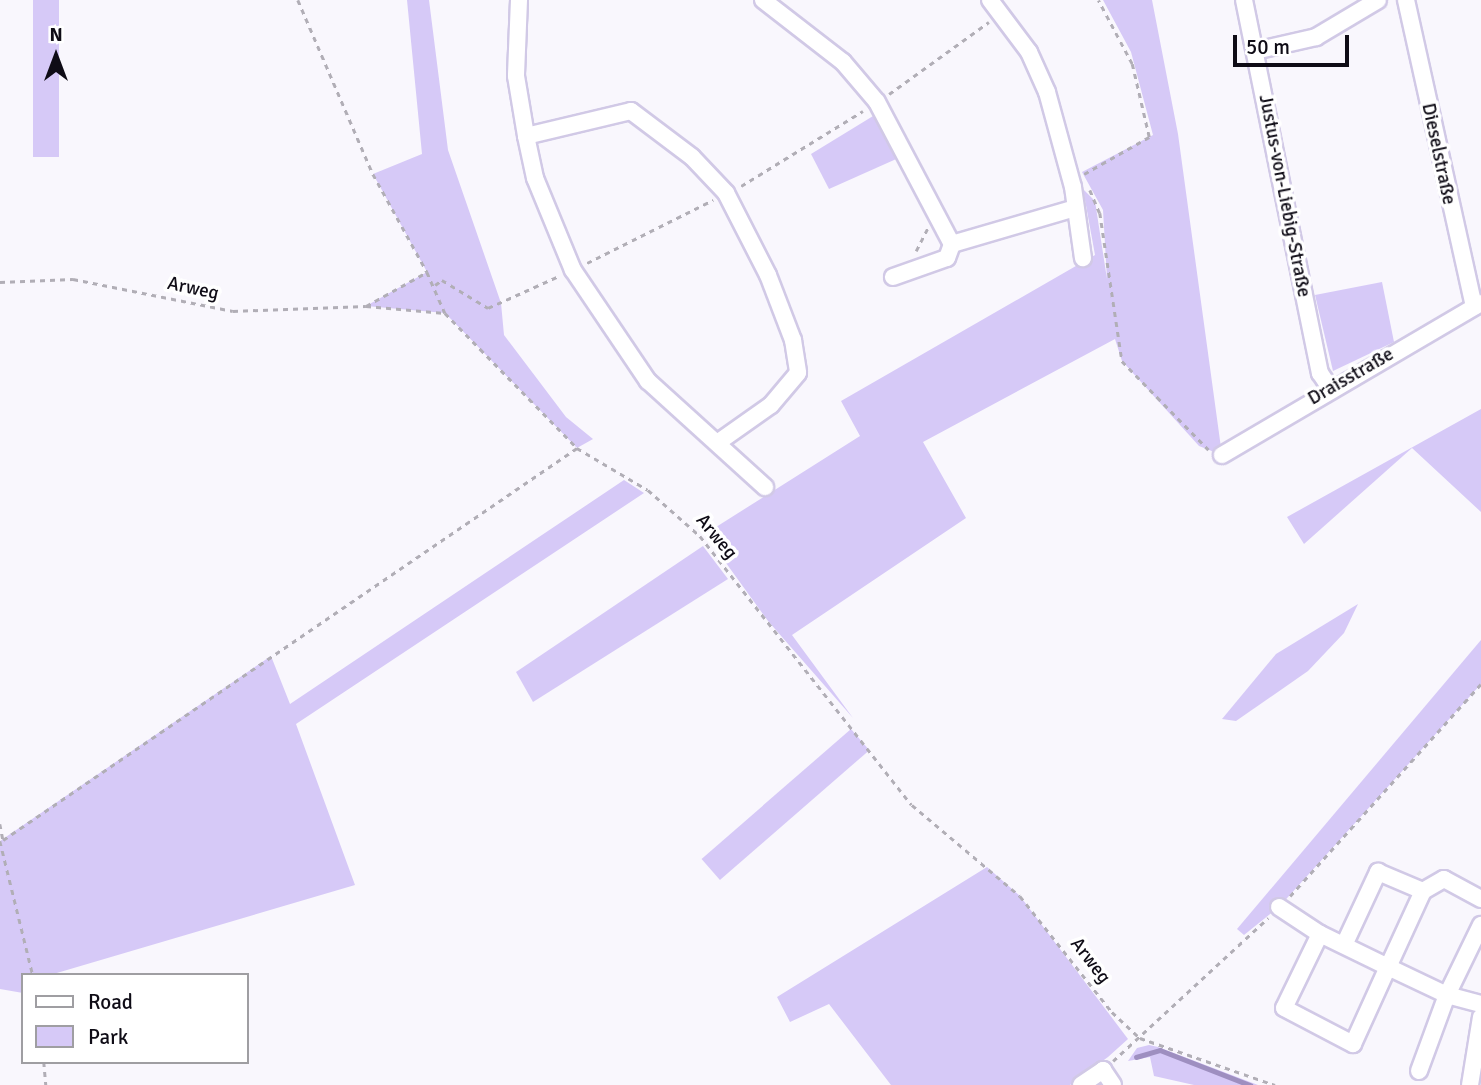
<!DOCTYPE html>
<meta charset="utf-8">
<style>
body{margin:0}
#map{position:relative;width:1481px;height:1085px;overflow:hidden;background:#f9f7fd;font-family:Signika,sans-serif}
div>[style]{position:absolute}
.green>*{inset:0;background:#d6c9f7;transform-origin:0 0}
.stream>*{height:4.5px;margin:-2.25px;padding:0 2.25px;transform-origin:2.25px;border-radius:2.25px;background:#9e8fc0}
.path>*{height:2.5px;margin-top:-1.25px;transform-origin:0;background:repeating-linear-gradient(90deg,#b1aeb6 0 5px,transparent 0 10px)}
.roads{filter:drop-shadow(2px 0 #d1c9e6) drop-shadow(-2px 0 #d1c9e6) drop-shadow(0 2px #d1c9e6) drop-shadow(0 -2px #d1c9e6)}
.minor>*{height:16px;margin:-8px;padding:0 8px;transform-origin:8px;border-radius:8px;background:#fff}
span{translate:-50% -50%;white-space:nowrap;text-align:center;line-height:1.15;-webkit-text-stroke:7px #fff;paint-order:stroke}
.street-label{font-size:19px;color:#0f0c16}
.legend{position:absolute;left:21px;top:973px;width:228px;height:91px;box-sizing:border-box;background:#fff;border:2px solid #9f9ea2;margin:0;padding:9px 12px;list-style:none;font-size:21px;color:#0f0c16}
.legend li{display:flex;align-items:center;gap:14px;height:35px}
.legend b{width:35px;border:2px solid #9f9ea2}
.north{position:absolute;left:21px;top:21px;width:70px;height:70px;-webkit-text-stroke:5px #fff;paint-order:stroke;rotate:0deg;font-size:19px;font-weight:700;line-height:28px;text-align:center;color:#0f0c16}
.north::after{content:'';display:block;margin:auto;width:24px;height:32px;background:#0f0c16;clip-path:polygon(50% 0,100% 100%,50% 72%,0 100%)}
.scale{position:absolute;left:1233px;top:35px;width:116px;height:32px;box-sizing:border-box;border:4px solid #0f0c16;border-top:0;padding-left:9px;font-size:21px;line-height:24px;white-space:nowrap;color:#0f0c16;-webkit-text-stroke:5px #fff;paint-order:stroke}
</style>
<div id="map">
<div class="green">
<div style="left:33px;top:0;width:26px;height:157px"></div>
<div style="clip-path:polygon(407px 0,429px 0,448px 150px,501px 303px,504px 335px,566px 417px,593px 439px,577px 448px,445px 313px,366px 306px,427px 272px,373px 174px,422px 154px)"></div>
<div style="clip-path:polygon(1103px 0,1152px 0,1178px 134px,1222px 455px,1199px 446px,1122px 361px,1115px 339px,923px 442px,966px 518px,792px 635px,853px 718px,768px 621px,705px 534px,860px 436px,841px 401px,1095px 255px,1083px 189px,1095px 201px,1107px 279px,1103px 210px,1082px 172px,1153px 135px,1131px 52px)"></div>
<div style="clip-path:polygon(878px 113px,903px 156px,829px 189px,811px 154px)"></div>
<div style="clip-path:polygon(1382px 282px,1394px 342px,1333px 371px,1315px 295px)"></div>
<div style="clip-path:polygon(1481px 409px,1481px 512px,1412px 448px,1304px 544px,1287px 517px)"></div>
<div style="clip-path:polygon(624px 480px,644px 493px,296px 724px,355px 885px,50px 975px,23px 975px,23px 993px,0 989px,0 841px,271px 656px,290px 704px)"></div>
<div style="clip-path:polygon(703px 546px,728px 579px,533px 702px,516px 672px)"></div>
<div style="clip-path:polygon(1358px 604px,1344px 633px,1308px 671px,1236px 721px,1222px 719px,1276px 654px)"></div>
<div style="clip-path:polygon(1481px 640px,1481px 684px,1279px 907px,1244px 935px,1237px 929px)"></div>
<div style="left:851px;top:729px;width:28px;height:198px;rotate:49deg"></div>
<div style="clip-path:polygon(987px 867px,1020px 896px,1128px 1039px,1108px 1057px,1070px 1085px,891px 1085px,829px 1004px,790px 1022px,777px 997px)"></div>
<div style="clip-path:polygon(1149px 1045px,1158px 1047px,1258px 1085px,1194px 1085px,1154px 1076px,1150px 1057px,1128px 1061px,1137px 1048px)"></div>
</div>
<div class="stream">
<div style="left:1136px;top:1057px;width:25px;rotate:-16deg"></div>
<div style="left:1160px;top:1050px;width:97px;rotate:21.3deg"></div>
</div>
<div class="path">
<div style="left:298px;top:0;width:189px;rotate:66.7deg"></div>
<div style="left:373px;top:174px;width:112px;rotate:61.1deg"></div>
<div style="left:889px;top:94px;width:123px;rotate:-35.8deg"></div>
<div style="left:1084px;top:174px;width:75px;rotate:-29.6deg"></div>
<div style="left:1149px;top:137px;width:75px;rotate:-103.1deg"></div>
<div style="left:1132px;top:64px;width:72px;rotate:-118deg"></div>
<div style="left:741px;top:186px;width:143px;rotate:-31.6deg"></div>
<div style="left:1090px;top:190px;width:25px;rotate:67deg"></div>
<div style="left:1100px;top:213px;width:150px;rotate:81.5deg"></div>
<div style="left:1122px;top:361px;width:124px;rotate:45.7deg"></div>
<div style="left:916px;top:251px;width:25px;rotate:-63deg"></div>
<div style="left:587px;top:263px;width:141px;rotate:-26.6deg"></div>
<div style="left:0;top:282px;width:73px;rotate:-2.4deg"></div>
<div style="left:73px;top:279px;width:163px;rotate:11.3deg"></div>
<div style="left:233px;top:311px;width:133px;rotate:-2.2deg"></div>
<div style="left:366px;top:306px;width:79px;rotate:5.1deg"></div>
<div style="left:445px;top:313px;width:189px;rotate:45.6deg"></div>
<div style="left:577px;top:448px;width:82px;rotate:30.6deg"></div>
<div style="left:648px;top:490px;width:69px;rotate:41.5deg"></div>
<div style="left:700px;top:536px;width:342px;rotate:51.8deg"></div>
<div style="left:912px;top:805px;width:141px;rotate:40.1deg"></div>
<div style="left:1020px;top:896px;width:148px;rotate:51.6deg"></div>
<div style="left:1112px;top:1012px;width:38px;rotate:43deg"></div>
<div style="left:1140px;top:1038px;width:143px;rotate:19.2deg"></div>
<div style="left:435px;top:285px;width:9px;rotate:-36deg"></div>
<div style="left:442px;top:280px;width:54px;rotate:31.3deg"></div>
<div style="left:488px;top:308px;width:78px;rotate:-24.3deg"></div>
<div style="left:366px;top:306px;width:70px;rotate:-29.1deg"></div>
<div style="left:427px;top:272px;width:45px;rotate:66.3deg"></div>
<div style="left:0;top:824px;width:16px;rotate:79deg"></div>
<div style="left:3px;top:840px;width:695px;rotate:-34.33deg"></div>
<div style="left:0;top:841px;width:138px;rotate:76.2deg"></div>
<div style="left:1290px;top:896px;width:285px;rotate:-48deg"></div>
<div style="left:1113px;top:1061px;width:211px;rotate:-42.7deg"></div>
<div style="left:44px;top:1062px;width:23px;rotate:85deg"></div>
</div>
<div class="roads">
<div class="minor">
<div style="left:519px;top:0;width:76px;rotate:92.3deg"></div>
<div style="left:516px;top:76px;width:61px;rotate:80.5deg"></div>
<div style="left:526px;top:136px;width:43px;rotate:77.9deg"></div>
<div style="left:535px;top:178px;width:100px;rotate:67.6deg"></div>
<div style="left:573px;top:270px;width:134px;rotate:56deg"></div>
<div style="left:648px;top:381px;width:158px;rotate:42.2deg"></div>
<div style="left:763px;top:0;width:101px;rotate:37.8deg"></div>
<div style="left:843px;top:62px;width:52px;rotate:49.6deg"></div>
<div style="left:877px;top:102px;width:161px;rotate:62.2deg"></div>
<div style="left:952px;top:244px;width:128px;rotate:-16.3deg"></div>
<div style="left:990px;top:0;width:65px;rotate:53.1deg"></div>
<div style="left:1029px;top:52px;width:44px;rotate:65.8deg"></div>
<div style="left:1047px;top:92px;width:98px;rotate:74.7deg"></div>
<div style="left:1073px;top:187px;width:72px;rotate:82deg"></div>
<div style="left:1244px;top:0;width:381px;rotate:78.5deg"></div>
<div style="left:1320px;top:373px;width:18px;rotate:56deg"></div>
<div style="left:1406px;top:0;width:314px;rotate:77.5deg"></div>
<div style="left:1255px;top:51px;width:63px;rotate:-12.9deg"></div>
<div style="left:1316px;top:37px;width:72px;rotate:-30.8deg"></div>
<div style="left:526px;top:136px;width:108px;rotate:-13.4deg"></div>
<div style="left:631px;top:111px;width:76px;rotate:37deg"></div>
<div style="left:692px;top:157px;width:50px;rotate:46.6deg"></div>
<div style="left:726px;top:193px;width:92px;rotate:62.9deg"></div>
<div style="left:768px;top:275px;width:70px;rotate:69deg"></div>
<div style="left:793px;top:340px;width:33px;rotate:81deg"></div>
<div style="left:798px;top:373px;width:42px;rotate:130.2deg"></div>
<div style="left:771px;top:405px;width:62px;rotate:144.8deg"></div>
<div style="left:893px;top:277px;width:57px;rotate:-19.4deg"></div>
<div style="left:947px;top:258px;width:15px;rotate:-70deg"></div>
<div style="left:1222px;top:455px;width:300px;rotate:-30.4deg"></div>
<div style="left:1423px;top:891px;width:24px;rotate:-30deg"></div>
<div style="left:1444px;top:879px;width:42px;rotate:28.4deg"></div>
<div style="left:1279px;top:907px;width:49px;rotate:33.4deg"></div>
<div style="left:1344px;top:945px;width:81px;rotate:-65deg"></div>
<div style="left:1378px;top:872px;width:49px;rotate:22.9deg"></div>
<div style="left:1423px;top:891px;width:84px;rotate:114.7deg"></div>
<div style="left:1388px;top:967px;width:76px;rotate:-154.1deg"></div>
<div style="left:1320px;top:934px;width:82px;rotate:115.9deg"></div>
<div style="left:1284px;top:1008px;width:78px;rotate:27.6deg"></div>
<div style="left:1353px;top:1044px;width:85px;rotate:-65.6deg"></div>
<div style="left:1388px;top:967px;width:65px;rotate:25.4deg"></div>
<div style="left:1447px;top:995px;width:78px;rotate:-64.1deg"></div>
<div style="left:1419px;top:1071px;width:81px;rotate:-69.8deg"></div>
<div style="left:1447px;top:995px;width:35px;rotate:15deg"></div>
<div style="left:1081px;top:1085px;width:27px;rotate:-34deg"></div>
<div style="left:1103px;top:1070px;width:18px;rotate:56deg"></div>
<div style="left:1470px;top:1085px;width:69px;rotate:-80.8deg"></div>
</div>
</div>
<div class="street-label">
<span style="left:1438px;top:154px;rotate:78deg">Dieselstraße</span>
<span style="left:1284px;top:196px;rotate:79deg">Justus-von-Liebig-Straße</span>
<span style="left:193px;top:289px;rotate:12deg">Arweg</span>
<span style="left:1351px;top:377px;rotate:-30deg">Draisstraße</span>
<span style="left:716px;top:537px;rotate:50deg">Arweg</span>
<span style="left:1090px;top:961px;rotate:52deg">Arweg</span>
</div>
<ul class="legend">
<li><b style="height:9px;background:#fff"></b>Road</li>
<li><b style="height:19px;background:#d6c9f7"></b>Park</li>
</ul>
<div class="north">N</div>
<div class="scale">50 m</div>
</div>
